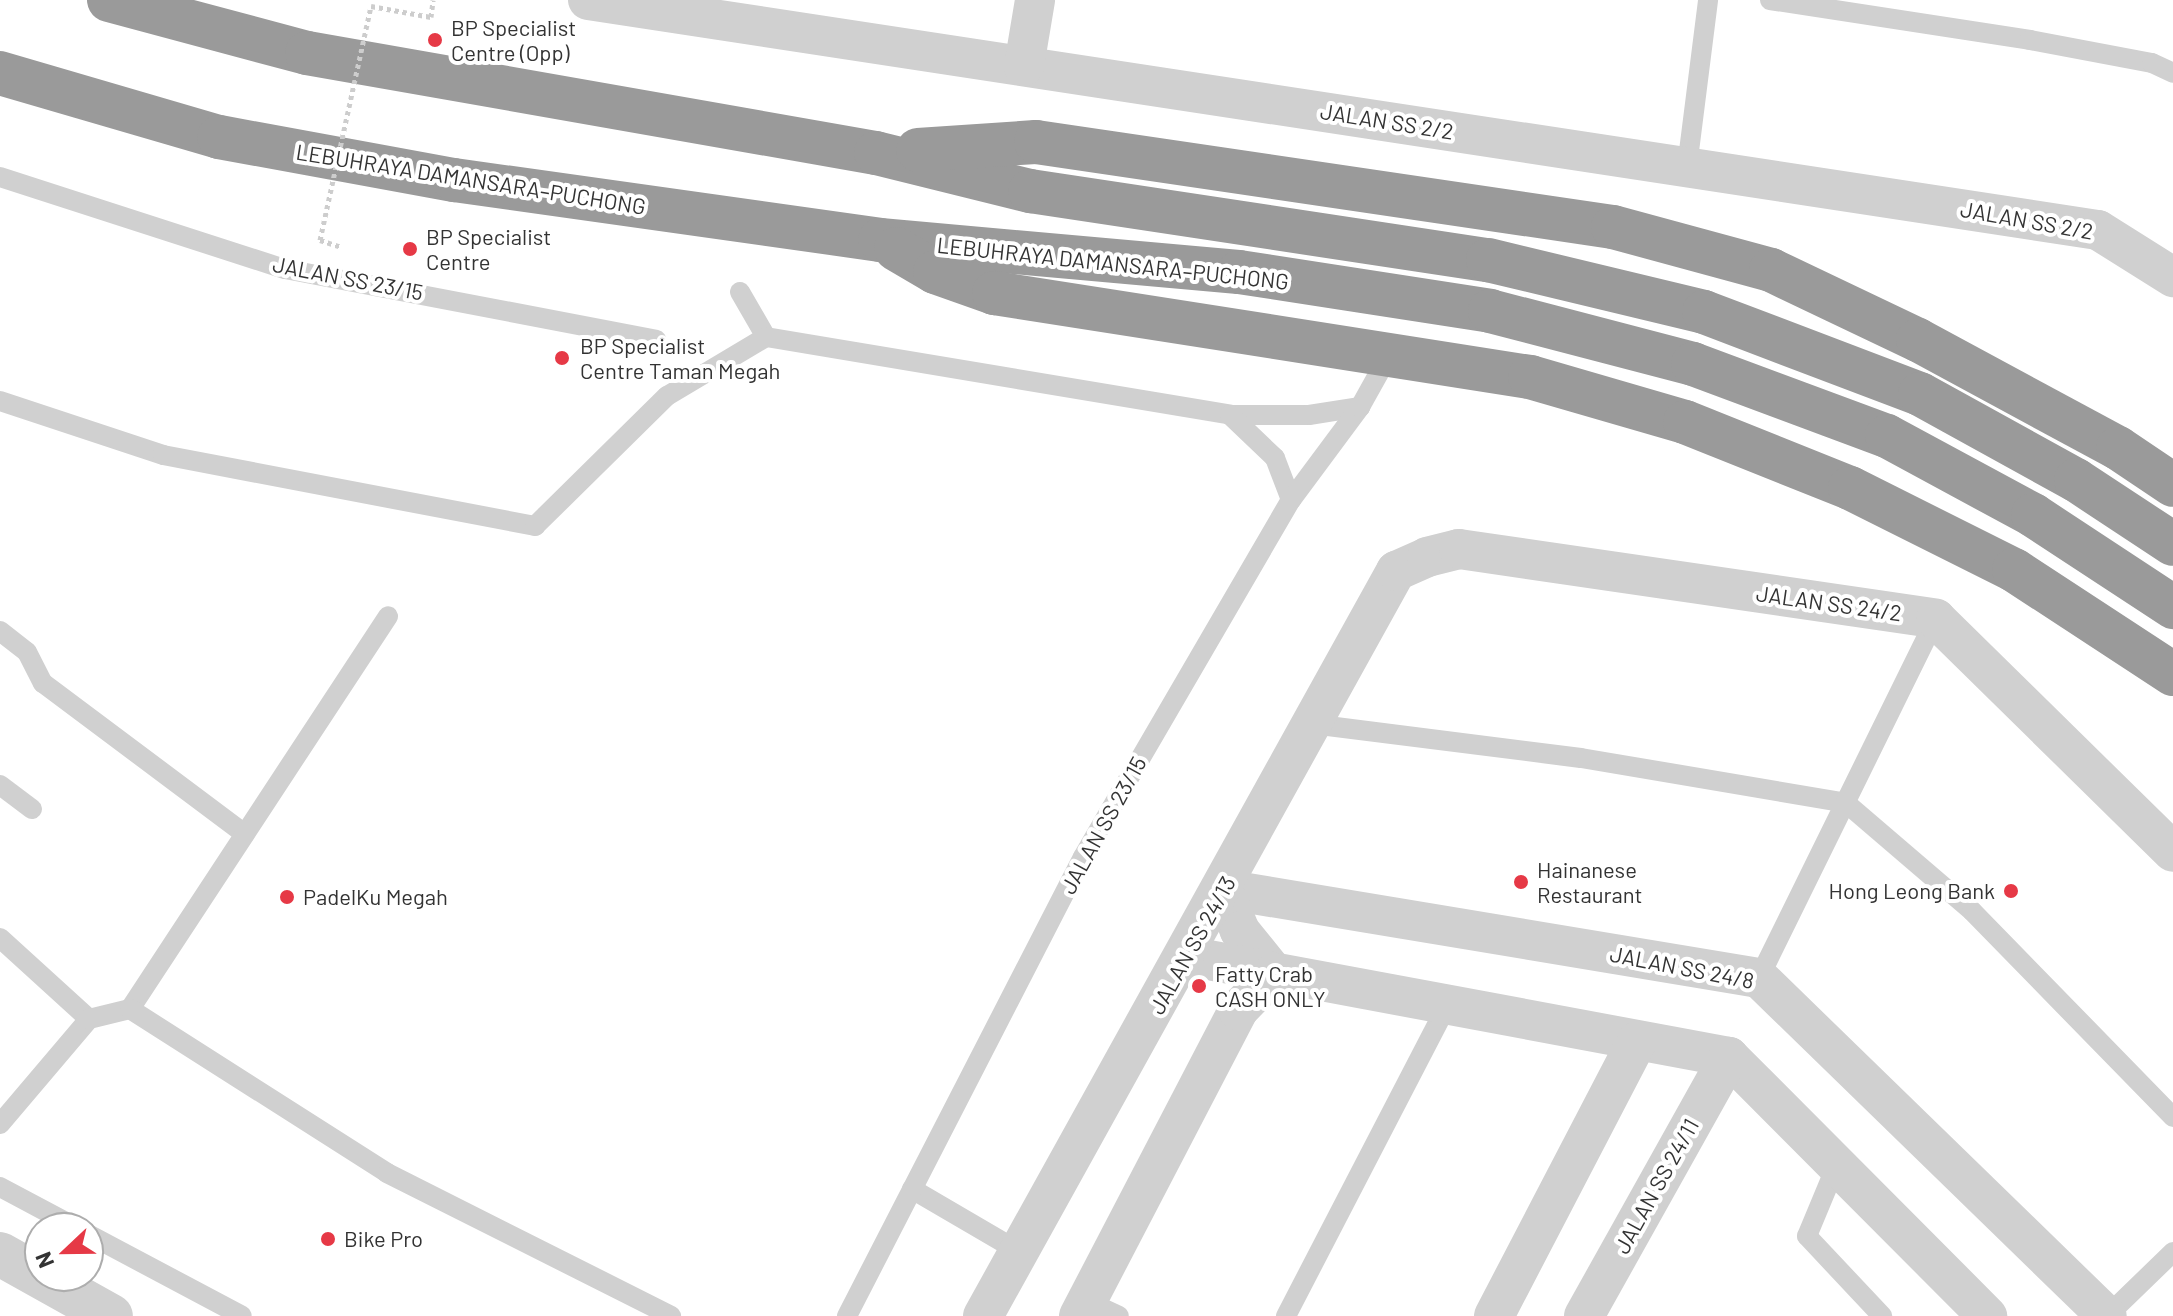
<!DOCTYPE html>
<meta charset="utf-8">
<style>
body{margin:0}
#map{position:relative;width:2173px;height:1316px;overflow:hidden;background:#fff;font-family:Barlow,sans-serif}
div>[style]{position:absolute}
.path>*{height:5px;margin-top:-2.5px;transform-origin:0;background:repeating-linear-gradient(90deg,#cdcdcd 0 4px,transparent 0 8px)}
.service>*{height:20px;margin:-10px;padding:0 10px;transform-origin:10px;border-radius:10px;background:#d0d0d0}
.minor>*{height:40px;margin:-20px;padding:0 20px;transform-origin:20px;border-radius:20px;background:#d0d0d0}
.tertiary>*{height:44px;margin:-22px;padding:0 22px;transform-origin:22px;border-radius:22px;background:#d0d0d0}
.motorway>*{height:44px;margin:-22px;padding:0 22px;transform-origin:22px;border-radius:22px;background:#9a9a9a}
.path-bridge>*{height:5px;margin-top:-2.5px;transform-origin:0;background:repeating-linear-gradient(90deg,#cdcdcd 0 4px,transparent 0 8px)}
.dots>*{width:22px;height:22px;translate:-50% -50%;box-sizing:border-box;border:4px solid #fff;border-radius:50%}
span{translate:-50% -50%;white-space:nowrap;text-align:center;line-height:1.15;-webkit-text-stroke:8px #fff;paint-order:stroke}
.poi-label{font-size:22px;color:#333}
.left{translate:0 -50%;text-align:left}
.right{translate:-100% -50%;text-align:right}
.street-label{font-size:22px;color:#333}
.north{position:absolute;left:24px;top:1212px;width:80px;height:80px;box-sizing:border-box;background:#fff;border:2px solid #adadad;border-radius:50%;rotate:248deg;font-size:22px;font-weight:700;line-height:32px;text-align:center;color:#333}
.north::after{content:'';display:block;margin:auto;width:28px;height:36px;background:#e63946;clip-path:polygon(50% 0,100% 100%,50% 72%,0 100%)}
</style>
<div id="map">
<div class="path">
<div style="left:371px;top:6px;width:61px;rotate:10.4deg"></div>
<div style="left:431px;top:17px;width:17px;rotate:-83deg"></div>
<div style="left:320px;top:240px;width:23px;rotate:18deg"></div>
</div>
<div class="service">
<div style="left:1770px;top:0;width:263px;rotate:8.7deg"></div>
<div style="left:2030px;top:40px;width:124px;rotate:10.7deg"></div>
<div style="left:2152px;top:63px;width:23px;rotate:25deg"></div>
<div style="left:1687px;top:167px;width:168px;rotate:-82.8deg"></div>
<div style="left:0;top:177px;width:299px;rotate:17.9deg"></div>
<div style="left:285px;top:269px;width:378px;rotate:10.8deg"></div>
<div style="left:740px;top:292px;width:52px;rotate:60deg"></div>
<div style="left:0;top:401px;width:172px;rotate:18.3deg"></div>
<div style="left:163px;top:455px;width:379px;rotate:10.8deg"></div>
<div style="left:535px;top:526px;width:185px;rotate:-44.6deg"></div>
<div style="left:667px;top:396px;width:115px;rotate:-30.8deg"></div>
<div style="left:766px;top:337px;width:471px;rotate:9.5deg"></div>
<div style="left:1230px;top:415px;width:79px"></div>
<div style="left:1309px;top:415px;width:52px;rotate:-8.9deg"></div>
<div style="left:1230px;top:415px;width:62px;rotate:43.7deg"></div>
<div style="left:1275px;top:458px;width:45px;rotate:69.1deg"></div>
<div style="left:0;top:631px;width:34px;rotate:38deg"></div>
<div style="left:27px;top:652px;width:35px;rotate:63deg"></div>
<div style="left:43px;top:683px;width:252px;rotate:36.8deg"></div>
<div style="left:1312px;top:724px;width:271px;rotate:7.2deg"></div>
<div style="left:1581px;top:758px;width:269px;rotate:9.6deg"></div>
<div style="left:1846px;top:803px;width:166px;rotate:40.6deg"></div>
<div style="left:1972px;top:911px;width:288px;rotate:45.7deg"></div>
<div style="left:0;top:785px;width:40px;rotate:37deg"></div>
<div style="left:0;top:938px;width:120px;rotate:42.3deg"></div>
<div style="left:1759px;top:978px;width:400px;rotate:-63.8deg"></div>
<div style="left:130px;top:1009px;width:470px;rotate:-56.7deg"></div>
<div style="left:0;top:1124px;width:138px;rotate:-49.7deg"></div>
<div style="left:89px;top:1019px;width:42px;rotate:-13.7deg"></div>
<div style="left:130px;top:1009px;width:305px;rotate:32.5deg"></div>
<div style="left:387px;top:1173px;width:318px;rotate:26.7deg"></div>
<div style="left:1837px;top:1164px;width:78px;rotate:112.6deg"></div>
<div style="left:1807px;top:1236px;width:110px;rotate:46.8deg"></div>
<div style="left:0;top:1187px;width:87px;rotate:28deg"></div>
<div style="left:912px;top:1189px;width:123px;rotate:30.3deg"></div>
<div style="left:88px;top:1234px;width:174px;rotate:28deg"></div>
<div style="left:1087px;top:1301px;width:35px;rotate:25deg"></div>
<div style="left:847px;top:1316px;width:516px;rotate:-62.79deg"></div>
<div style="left:1083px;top:857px;width:413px;rotate:-59.8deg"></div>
<div style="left:1291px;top:500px;width:116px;rotate:-53.4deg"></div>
<div style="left:1360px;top:407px;width:62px;rotate:-60.9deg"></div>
<div style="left:1286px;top:1316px;width:350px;rotate:-62.6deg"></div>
<div style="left:2107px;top:1316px;width:92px;rotate:-44.1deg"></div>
</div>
<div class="minor">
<div style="left:588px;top:0;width:1527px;rotate:8.66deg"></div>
<div style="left:2098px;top:230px;width:89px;rotate:32.1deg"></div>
<div style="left:1024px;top:66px;width:67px;rotate:-80.5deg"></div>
<div style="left:1223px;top:889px;width:543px;rotate:9.43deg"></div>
<div style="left:1759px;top:978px;width:485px;rotate:44.2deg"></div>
<div style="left:1223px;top:889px;width:45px;rotate:68deg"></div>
<div style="left:1240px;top:931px;width:54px;rotate:51deg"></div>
<div style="left:1187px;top:956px;width:551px;rotate:10.56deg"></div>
<div style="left:1729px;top:1057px;width:366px;rotate:45.1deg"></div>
<div style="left:983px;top:1316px;width:852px;rotate:-61deg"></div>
<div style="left:1396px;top:571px;width:34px;rotate:-24deg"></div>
<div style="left:1427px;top:557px;width:33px;rotate:-14deg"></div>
<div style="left:1459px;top:549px;width:482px;rotate:8.3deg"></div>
<div style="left:1936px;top:619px;width:332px;rotate:44.5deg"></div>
<div style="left:1079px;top:1316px;width:345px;rotate:-62.5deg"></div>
<div style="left:1238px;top:1010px;width:52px;rotate:-45.8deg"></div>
<div style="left:1494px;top:1316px;width:310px;rotate:-62.5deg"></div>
<div style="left:1584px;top:1316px;width:297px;rotate:-60.8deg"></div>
</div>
<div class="tertiary">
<div style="left:0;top:1254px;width:127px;rotate:29.2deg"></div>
</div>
<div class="motorway">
<div style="left:109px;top:0;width:205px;rotate:15deg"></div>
<div style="left:307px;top:53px;width:578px;rotate:9.97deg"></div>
<div style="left:876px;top:153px;width:159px;rotate:13.9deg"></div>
<div style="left:1030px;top:191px;width:463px;rotate:8.6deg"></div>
<div style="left:1488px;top:260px;width:222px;rotate:13.5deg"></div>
<div style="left:1704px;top:312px;width:231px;rotate:20.8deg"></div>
<div style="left:1920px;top:394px;width:178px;rotate:28.9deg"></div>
<div style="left:2076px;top:480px;width:116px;rotate:33.4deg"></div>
<div style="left:0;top:73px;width:228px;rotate:16.3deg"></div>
<div style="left:219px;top:137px;width:239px;rotate:10.4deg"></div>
<div style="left:454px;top:180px;width:430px;rotate:8deg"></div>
<div style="left:880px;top:240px;width:360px;rotate:5.1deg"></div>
<div style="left:1239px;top:272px;width:254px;rotate:8.8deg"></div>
<div style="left:1490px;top:311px;width:210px;rotate:14.6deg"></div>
<div style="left:1693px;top:364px;width:207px;rotate:20.4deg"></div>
<div style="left:1887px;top:436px;width:166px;rotate:28.4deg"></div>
<div style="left:2033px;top:515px;width:168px;rotate:33.3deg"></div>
<div style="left:918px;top:150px;width:118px;rotate:-3.9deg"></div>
<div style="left:1036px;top:142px;width:583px;rotate:8.38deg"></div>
<div style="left:1613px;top:227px;width:164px;rotate:15.2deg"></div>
<div style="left:1771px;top:270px;width:163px;rotate:25.5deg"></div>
<div style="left:1918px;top:340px;width:227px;rotate:28.4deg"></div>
<div style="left:2118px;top:448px;width:66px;rotate:33.9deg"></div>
<div style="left:896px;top:249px;width:45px;rotate:30.5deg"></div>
<div style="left:935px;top:272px;width:63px;rotate:19.6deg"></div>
<div style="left:994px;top:293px;width:543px;rotate:8.91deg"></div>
<div style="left:1530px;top:377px;width:161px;rotate:16.2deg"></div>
<div style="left:1685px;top:422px;width:178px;rotate:21.8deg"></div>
<div style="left:1850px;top:488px;width:183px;rotate:26.6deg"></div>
<div style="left:2014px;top:570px;width:190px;rotate:33.2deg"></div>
</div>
<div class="path-bridge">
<div style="left:320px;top:240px;width:239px;rotate:-77.7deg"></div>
</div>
<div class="dots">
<div style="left:435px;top:40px;background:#e63946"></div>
<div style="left:410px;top:249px;background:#e63946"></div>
<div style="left:562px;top:358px;background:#e63946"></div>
<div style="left:1521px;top:882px;background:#e63946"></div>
<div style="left:2011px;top:891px;background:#e63946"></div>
<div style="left:287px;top:897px;background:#e63946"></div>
<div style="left:1199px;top:986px;background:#e63946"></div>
<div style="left:328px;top:1239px;background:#e63946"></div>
</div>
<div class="poi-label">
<span class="left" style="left:451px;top:40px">BP Specialist<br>Centre (Opp)</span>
<span class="left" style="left:426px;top:249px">BP Specialist<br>Centre</span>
<span class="left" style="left:580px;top:358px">BP Specialist<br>Centre Taman Megah</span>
<span class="left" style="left:1537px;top:882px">Hainanese<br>Restaurant</span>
<span class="right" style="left:1995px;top:891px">Hong Leong Bank</span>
<span class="left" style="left:303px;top:897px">PadelKu Megah</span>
<span class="left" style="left:1215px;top:986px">Fatty Crab<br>CASH ONLY</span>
<span class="left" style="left:344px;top:1239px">Bike Pro</span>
</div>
<div class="street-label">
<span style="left:1387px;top:121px;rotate:9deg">JALAN SS 2/2</span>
<span style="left:471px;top:179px;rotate:9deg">LEBUHRAYA DAMANSARA–PUCHONG</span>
<span style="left:2027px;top:220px;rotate:10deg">JALAN SS 2/2</span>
<span style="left:1113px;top:263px;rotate:6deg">LEBUHRAYA DAMANSARA–PUCHONG</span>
<span style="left:348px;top:278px;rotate:11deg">JALAN SS 23/15</span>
<span style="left:1829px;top:603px;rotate:8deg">JALAN SS 24/2</span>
<span style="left:1103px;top:825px;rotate:-61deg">JALAN SS 23/15</span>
<span style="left:1192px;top:945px;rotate:-61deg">JALAN SS 24/13</span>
<span style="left:1682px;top:967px;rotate:11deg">JALAN SS 24/8</span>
<span style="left:1656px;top:1186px;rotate:-61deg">JALAN SS 24/11</span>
</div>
<div class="north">N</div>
</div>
